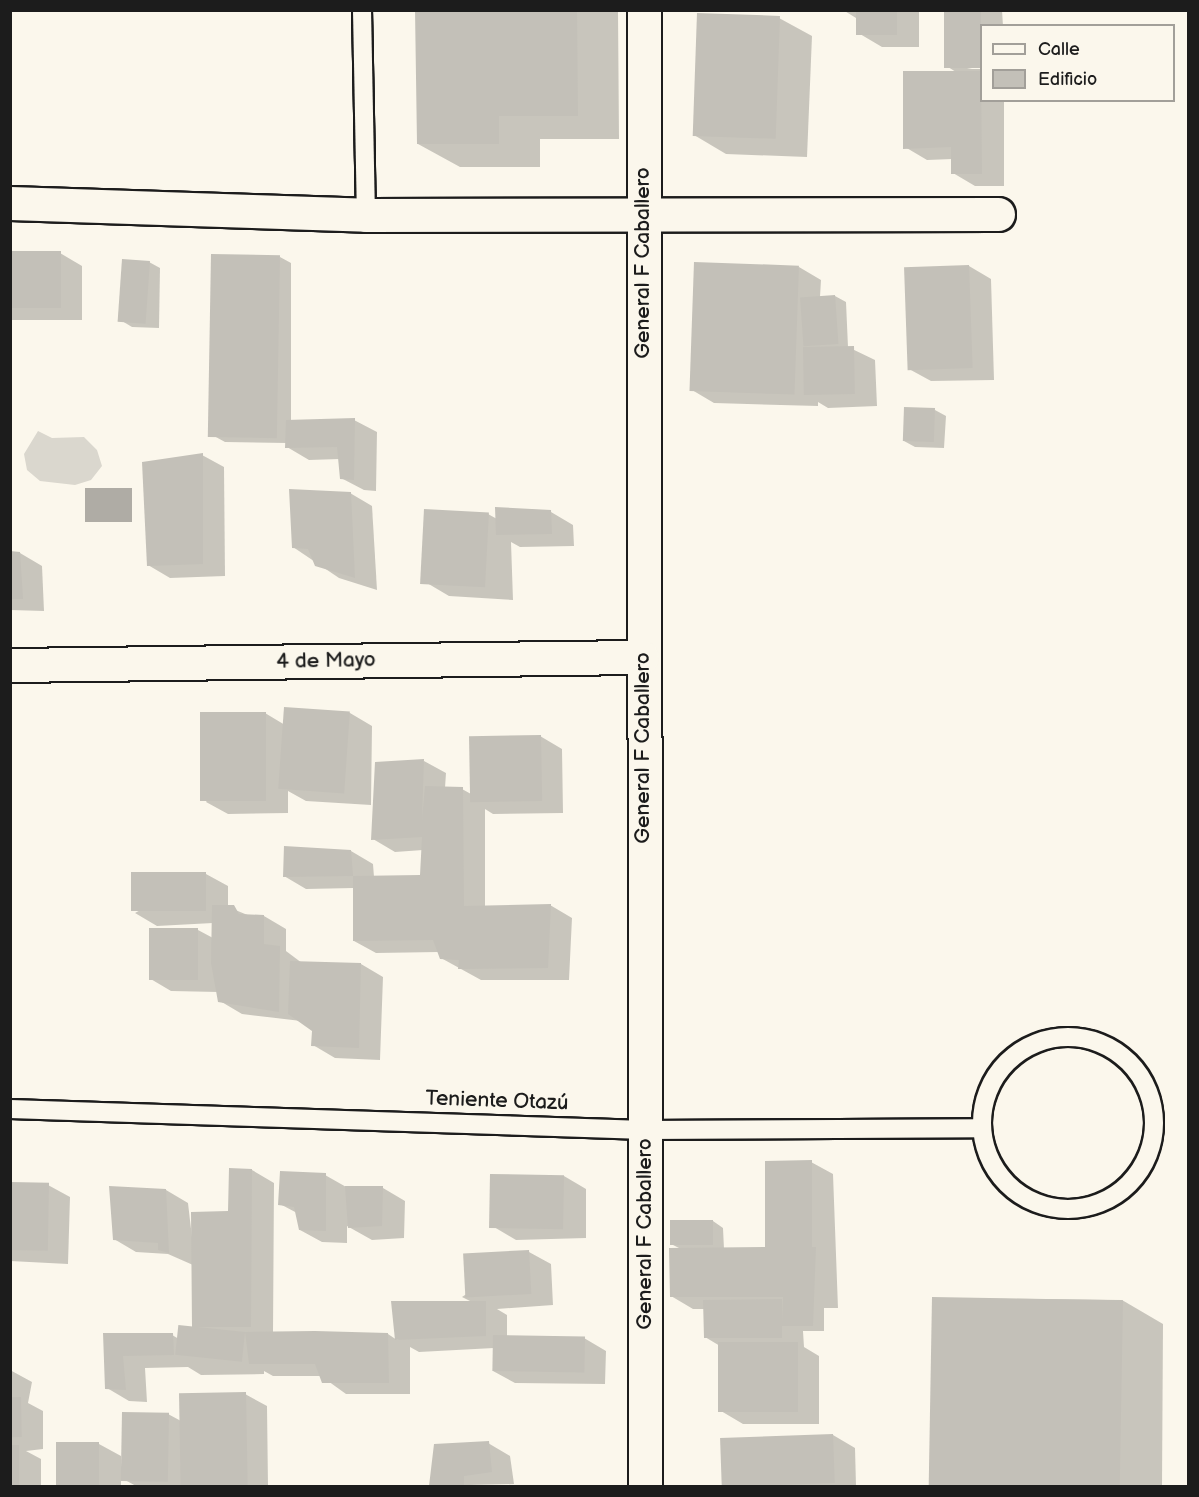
<!DOCTYPE html>
<meta charset="utf-8">
<style>
body{margin:0}
#map{position:relative;width:1199px;height:1497px;overflow:hidden;background:#fbf7ec;font-family:"Balsamiq Sans",sans-serif}
div>[style]{position:absolute}
.green>*{inset:0;background:#dad7ce}
.water>*{inset:0;background:#afaca5;transform-origin:0 0}
.shadow>*{inset:0;background:#0003}
.building>*{inset:0;background:#c3c0b8;transform-origin:0 0}
.roads{filter:drop-shadow(2px 0 #1c1c1c) drop-shadow(-2px 0 #1c1c1c) drop-shadow(0 2px #1c1c1c) drop-shadow(0 -2px #1c1c1c)}
.lane>*{height:18px;margin:-9px;padding:0 9px;transform-origin:9px;border-radius:9px;background:#fbf7ec}
.lane>.ring{margin:-9px;padding:0;box-sizing:content-box;background:none;border:18px solid #fbf7ec;border-radius:50%}
.street>*{height:33px;margin:-16.5px;padding:0 16.5px;transform-origin:16.5px;border-radius:16.5px;background:#fbf7ec}
span{translate:-50% -50%;white-space:nowrap;text-align:center;line-height:1.15;-webkit-text-stroke:4.5px #fbf7ec;paint-order:stroke}
.street-label{font-size:21px;color:#1c1c1c}
.frame{position:absolute;inset:0;border:12px solid #1c1c1c;pointer-events:none}
.legend{position:absolute;left:980px;top:24px;width:195px;height:78px;box-sizing:border-box;background:#fbf7ec;border:2px solid #a29f99;margin:0;padding:8px 10px;list-style:none;font-size:18px;color:#1c1c1c}
.legend li{display:flex;align-items:center;gap:12px;height:30px}
.legend b{width:30px;border:2px solid #a29f99}
</style>
<div id="map">
<div class="green">
<div style="clip-path:polygon(38px 431px,52px 438px,84px 437px,97px 450px,102px 466px,91px 480px,75px 485px,40px 481px,27px 470px,24px 454px)"></div>
</div>
<div class="water">
<div style="left:132px;top:488px;width:34px;height:47px;rotate:90deg"></div>
</div>
<div class="shadow">
<div style="clip-path:polygon(417px 10px,618px 10px,619px 139px,540px 139px,540px 167px,460px 167px,418px 144px)"></div>
<div style="clip-path:polygon(843px 10px,919px 10px,919px 47px,882px 47px,860px 34px,856px 18px)"></div>
<div style="clip-path:polygon(946px 10px,1002px 10px,1003px 26px,982px 26px,982px 66px,967px 69px,982px 69px,982px 100px,1004px 100px,1004px 186px,975px 186px,953px 173px,953px 159px,927px 160px,905px 147px,956px 72px,948px 67px)"></div>
<div style="clip-path:polygon(779px 18px,812px 36px,807px 157px,726px 154px,694px 135px)"></div>
<div style="clip-path:polygon(10px 253px,60px 253px,82px 266px,82px 320px,10px 320px)"></div>
<div style="clip-path:polygon(280px 257px,291px 263px,291px 421px,354px 420px,377px 432px,376px 491px,364px 490px,341px 478px,340px 459px,309px 460px,287px 447px,287px 443px,225px 442px,214px 436px)"></div>
<div style="clip-path:polygon(149px 262px,160px 268px,159px 328px,132px 327px,122px 321px)"></div>
<div style="clip-path:polygon(969px 266px,991px 279px,994px 380px,931px 381px,909px 369px)"></div>
<div style="clip-path:polygon(799px 267px,821px 280px,820px 297px,835px 296px,846px 302px,848px 347px,875px 360px,877px 406px,828px 408px,818px 402px,818px 406px,714px 403px,692px 390px)"></div>
<div style="clip-path:polygon(935px 410px,946px 416px,944px 448px,915px 447px,904px 441px)"></div>
<div style="clip-path:polygon(202px 455px,224px 467px,225px 576px,170px 578px,148px 565px)"></div>
<div style="clip-path:polygon(350px 493px,372px 506px,377px 590px,339px 578px,293px 547px)"></div>
<div style="clip-path:polygon(551px 512px,573px 525px,574px 546px,520px 547px,511px 542px,513px 600px,449px 596px,427px 583px,488px 514px,497px 519px)"></div>
<div style="clip-path:polygon(10px 553px,20px 553px,42px 566px,44px 611px,10px 610px)"></div>
<div style="clip-path:polygon(285px 709px,350px 713px,372px 726px,371px 805px,306px 801px,288px 791px,288px 813px,228px 814px,206px 802px,265px 713px,285px 725px)"></div>
<div style="clip-path:polygon(540px 736px,562px 749px,563px 813px,493px 814px,485px 809px,485px 907px,550px 905px,572px 918px,569px 980px,481px 980px,441px 958px,439px 952px,376px 953px,354px 941px,354px 888px,306px 889px,284px 876px,351px 851px,373px 864px,374px 877px,421px 876px,423px 850px,395px 852px,373px 839px,424px 761px,446px 773px,445px 788px,462px 789px,471px 794px)"></div>
<div style="clip-path:polygon(206px 874px,228px 886px,228px 907px,250px 916px,264px 916px,286px 929px,286px 951px,302px 963px,361px 964px,383px 977px,380px 1060px,335px 1058px,313px 1045px,313px 1031px,301px 1021px,242px 1014px,220px 1001px,218px 992px,171px 991px,149px 978px,198px 930px,213px 938px,213px 923px,157px 926px,135px 913px)"></div>
<div style="clip-path:polygon(811px 1162px,833px 1174px,838px 1308px,824px 1308px,824px 1331px,803px 1331px,804px 1347px,819px 1356px,819px 1424px,743px 1424px,721px 1411px,720px 1346px,705px 1337px,705px 1309px,693px 1309px,671px 1296px,681px 1249px,671px 1244px,713px 1221px,723px 1228px,724px 1249px,767px 1249px)"></div>
<div style="clip-path:polygon(252px 1170px,274px 1183px,273px 1334px,388px 1334px,397px 1340px,472px 1302px,462px 1297px,529px 1252px,551px 1264px,553px 1305px,497px 1309px,507px 1315px,507px 1336px,584px 1338px,606px 1351px,605px 1384px,515px 1383px,493px 1371px,494px 1348px,419px 1352px,410px 1347px,410px 1394px,346px 1394px,321px 1376px,273px 1376px,264px 1371px,264px 1374px,201px 1375px,188px 1367px,145px 1368px,147px 1402px,129px 1401px,107px 1388px,105px 1335px,172px 1335px,179px 1339px,207px 1334px,193px 1326px,193px 1265px,168px 1254px,136px 1252px,114px 1239px,166px 1190px,188px 1203px,193px 1246px,229px 1213px)"></div>
<div style="clip-path:polygon(325px 1175px,348px 1188px,383px 1188px,405px 1201px,404px 1238px,372px 1240px,347px 1226px,347px 1243px,322px 1242px,300px 1230px,297px 1213px,280px 1204px)"></div>
<div style="clip-path:polygon(564px 1176px,586px 1189px,586px 1238px,516px 1240px,494px 1227px)"></div>
<div style="clip-path:polygon(10px 1183px,48px 1185px,70px 1197px,68px 1264px,10px 1261px)"></div>
<div style="clip-path:polygon(934px 1298px,1122px 1300px,1163px 1324px,1162px 1486px,933px 1486px)"></div>
<div style="clip-path:polygon(10px 1370px,32px 1382px,28px 1403px,43px 1411px,43px 1449px,26px 1451px,41px 1459px,41px 1486px,10px 1486px)"></div>
<div style="clip-path:polygon(245px 1394px,267px 1406px,268px 1486px,136px 1486px,125px 1480px,168px 1414px,181px 1421px)"></div>
<div style="clip-path:polygon(833px 1435px,855px 1448px,856px 1486px,722px 1486px)"></div>
<div style="clip-path:polygon(488px 1443px,510px 1456px,514px 1484px,430px 1486px,435px 1445px)"></div>
<div style="clip-path:polygon(99px 1444px,121px 1456px,121px 1486px,57px 1486px,58px 1447px)"></div>
</div>
<div class="building">
<div style="clip-path:polygon(415px 10px,577px 10px,578px 116px,499px 116px,499px 144px,417px 144px)"></div>
<div style="left:856px;top:10px;width:41px;height:25px"></div>
<div style="left:944px;top:10px;width:37px;height:58px"></div>
<div style="left:697px;top:13px;width:83px;height:123px;rotate:2deg"></div>
<div style="clip-path:polygon(903px 71px,981px 71px,982px 174px,951px 174px,951px 147px,903px 149px)"></div>
<div style="left:61px;top:251px;width:57px;height:51px;rotate:90deg"></div>
<div style="left:211px;top:254px;width:69px;height:183px;rotate:1deg"></div>
<div style="left:122px;top:259px;width:28px;height:63px;rotate:4deg"></div>
<div style="left:694px;top:262px;width:105px;height:129px;rotate:2deg"></div>
<div style="left:969px;top:265px;width:103px;height:65px;rotate:88deg"></div>
<div style="left:835px;top:295px;width:49px;height:35px;rotate:86deg"></div>
<div style="left:854px;top:346px;width:48px;height:51px;rotate:89deg"></div>
<div style="left:904px;top:407px;width:31px;height:34px;rotate:2deg"></div>
<div style="clip-path:polygon(355px 418px,354px 480px,340px 479px,337px 447px,285px 448px,286px 420px)"></div>
<div style="clip-path:polygon(203px 453px,203px 564px,147px 566px,142px 462px)"></div>
<div style="clip-path:polygon(289px 489px,351px 492px,355px 578px,315px 566px,308px 549px,292px 548px)"></div>
<div style="clip-path:polygon(495px 507px,551px 510px,552px 534px,496px 535px)"></div>
<div style="left:424px;top:509px;width:65px;height:75px;rotate:3deg"></div>
<div style="clip-path:polygon(10px 551px,20px 552px,23px 599px,10px 599px)"></div>
<div style="left:284px;top:707px;width:66px;height:82px;rotate:4deg"></div>
<div style="left:266px;top:712px;width:89px;height:66px;rotate:90deg"></div>
<div style="left:541px;top:735px;width:66px;height:72px;rotate:89deg"></div>
<div style="clip-path:polygon(424px 759px,422px 820px,425px 786px,463px 787px,464px 906px,551px 904px,548px 968px,458px 969px,459px 960px,440px 959px,433px 940px,353px 941px,353px 876px,420px 875px,422px 837px,371px 840px,375px 762px)"></div>
<div style="clip-path:polygon(284px 846px,351px 850px,353px 876px,283px 877px)"></div>
<div style="left:206px;top:872px;width:39px;height:75px;rotate:90deg"></div>
<div style="clip-path:polygon(212px 905px,234px 905px,239px 914px,264px 915px,264px 944px,280px 946px,279px 1012px,218px 1002px,211px 963px)"></div>
<div style="left:198px;top:928px;width:52px;height:49px;rotate:90deg"></div>
<div style="clip-path:polygon(290px 961px,361px 963px,359px 1048px,311px 1046px,312px 1031px,288px 1014px)"></div>
<div style="clip-path:polygon(812px 1160px,812px 1247px,816px 1247px,813px 1326px,782px 1326px,782px 1338px,704px 1338px,703px 1300px,782px 1299px,783px 1322px,783px 1297px,670px 1297px,669px 1248px,765px 1247px,765px 1161px)"></div>
<div style="clip-path:polygon(229px 1168px,252px 1169px,251px 1327px,192px 1327px,191px 1212px,228px 1211px)"></div>
<div style="clip-path:polygon(280px 1171px,326px 1173px,326px 1231px,299px 1230px,294px 1207px,278px 1205px)"></div>
<div style="left:490px;top:1174px;width:74px;height:54px;rotate:1deg"></div>
<div style="left:10px;top:1182px;width:39px;height:68px;rotate:1deg"></div>
<div style="clip-path:polygon(109px 1186px,166px 1189px,169px 1253px,158px 1250px,158px 1243px,113px 1240px)"></div>
<div style="clip-path:polygon(345px 1186px,383px 1186px,382px 1226px,348px 1228px)"></div>
<div style="left:670px;top:1220px;width:43px;height:25px"></div>
<div style="left:529px;top:1250px;width:44px;height:66px;rotate:87deg"></div>
<div style="left:932px;top:1297px;width:191px;height:189px;rotate:1deg"></div>
<div style="clip-path:polygon(391px 1301px,486px 1301px,486px 1336px,395px 1340px)"></div>
<div style="clip-path:polygon(315px 1331px,388px 1333px,389px 1383px,322px 1383px,315px 1364px,249px 1364px,245px 1332px)"></div>
<div style="left:245px;top:1332px;width:30px;height:67px;rotate:96deg"></div>
<div style="clip-path:polygon(103px 1333px,173px 1333px,174px 1355px,123px 1356px,126px 1390px,105px 1389px)"></div>
<div style="left:493px;top:1335px;width:92px;height:36px;rotate:1deg"></div>
<div style="left:798px;top:1342px;width:70px;height:80px;rotate:90deg"></div>
<div style="left:246px;top:1392px;width:94px;height:67px;rotate:89deg"></div>
<div style="left:21px;top:1397px;width:40px;height:11px;rotate:89deg"></div>
<div style="left:122px;top:1412px;width:47px;height:69px;rotate:1deg"></div>
<div style="left:833px;top:1434px;width:49px;height:113px;rotate:88deg"></div>
<div style="clip-path:polygon(489px 1441px,492px 1472px,464px 1476px,464px 1486px,429px 1486px,434px 1444px)"></div>
<div style="left:99px;top:1442px;width:44px;height:43px;rotate:90deg"></div>
<div style="left:10px;top:1445px;width:9px;height:41px"></div>
</div>
<div class="roads">
<div class="lane">
<div style="left:362px;top:10px;width:205px;rotate:88.9deg"></div>
<div class="ring" style="left:982px;top:1037px;width:154px;height:154px"></div>
<div style="left:10px;top:1109px;width:635px;rotate:1.89deg"></div>
<div style="left:645px;top:1130px;width:337px;rotate:-0.3deg"></div>
</div>
<div class="street">
<div style="left:644px;top:10px;width:1476px;rotate:89.96deg"></div>
<div style="left:10px;top:203px;width:356px;rotate:1.9deg"></div>
<div style="left:366px;top:215px;width:632px;rotate:-0.09deg"></div>
<div style="left:10px;top:665px;width:632px;rotate:-0.73deg"></div>
</div>
</div>
<div class="street-label">
<span style="left:643px;top:263px;rotate:-90deg">General F Caballero</span>
<span style="left:326px;top:661px;rotate:-1deg">4 de Mayo</span>
<span style="left:643px;top:748px;rotate:-90deg">General F Caballero</span>
<span style="left:497px;top:1101px;rotate:2deg">Teniente Otazú</span>
<span style="left:645px;top:1234px;rotate:-90deg">General F Caballero</span>
</div>
<div class="frame"></div>
<ul class="legend">
<li><b style="height:8px;background:#fbf7ec"></b>Calle</li>
<li><b style="height:16px;background:#c3c0b8"></b>Edificio</li>
</ul>
</div>
